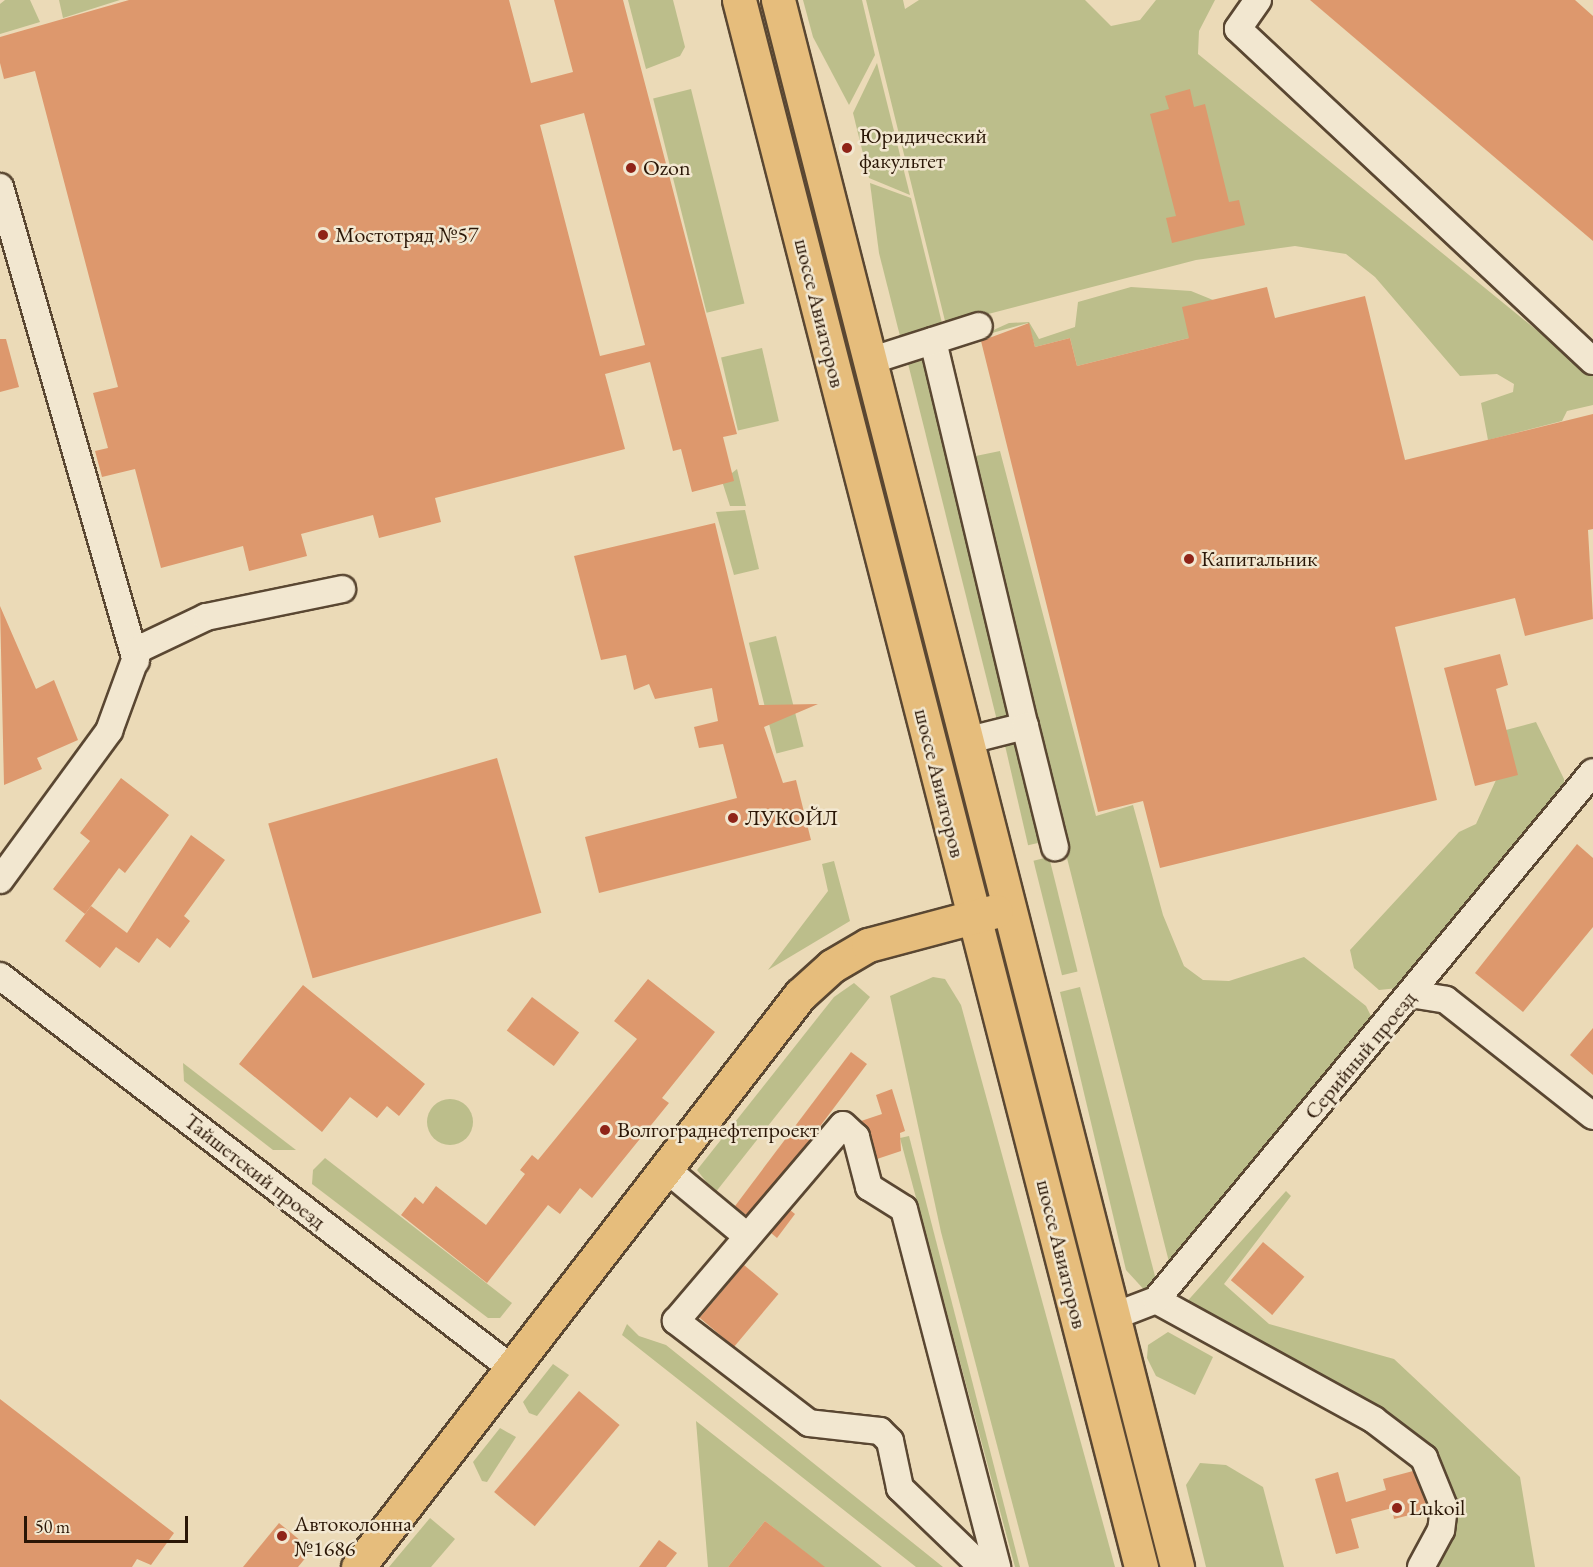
<!DOCTYPE html>
<meta charset="utf-8">
<style>
body{margin:0}
#map{position:relative;width:1593px;height:1567px;overflow:hidden;background:#ebdab7;font-family:"EB Garamond",serif}
div>[style]{position:absolute}
.green>*{inset:0;background:#bcbe8b;transform-origin:0 0}
.round{border-radius:50%}
.building>*{inset:0;background:#dd986d;transform-origin:0 0}
.roads{filter:drop-shadow(2px 0 #5a4732) drop-shadow(-2px 0 #5a4732) drop-shadow(0 2px #5a4732) drop-shadow(0 -2px #5a4732)}
.minor>*{height:26px;margin:-13px;padding:0 13px;transform-origin:13px;border-radius:13px;background:#f2e7d0}
.major>*{height:33px;margin:-16.5px;padding:0 16.5px;transform-origin:16.5px;border-radius:16.5px;background:#e6bd7c}
.dots>*{width:16px;height:16px;translate:-50% -50%;box-sizing:border-box;border:3px solid #f2e7d0;border-radius:50%}
span{translate:-50% -50%;white-space:nowrap;text-align:center;line-height:1.15;-webkit-text-stroke:5px #f2e7d0;paint-order:stroke}
.poi-label{font-size:22px;color:#2a1606}
.left{translate:0 -50%;text-align:left}
.street-label{font-size:22px;color:#2a1606}
.scale{position:absolute;left:24px;top:1516px;width:164px;height:27px;box-sizing:border-box;border:3px solid #2a1606;border-top:0;padding-left:8px;font-size:18px;line-height:21px;white-space:nowrap;color:#2a1606;-webkit-text-stroke:4px #f2e7d0;paint-order:stroke}
</style>
<div id="map">
<div class="green">
<div style="clip-path:polygon(5px 0,30px 0,40px 22px,0 34px,0 4px)"></div>
<div style="clip-path:polygon(59px 0,120px 0,63px 18px)"></div>
<div style="clip-path:polygon(628px 0,673px 0,685px 47px,680px 56px,646px 69px)"></div>
<div style="clip-path:polygon(803px 0,862px 0,875px 55px,849px 105px,813px 37px)"></div>
<div style="clip-path:polygon(866px 0,903px 0,905px 9px,919px 0,1085px 0,1111px 26px,1140px 20px,1156px 0,1215px 0,1199px 31px,1198px 54px,1593px 376px,1593px 405px,1567px 411px,1562px 421px,1488px 440px,1481px 403px,1513px 392px,1514px 384px,1497px 374px,1460px 376px,1375px 277px,1346px 254px,1295px 246px,1196px 260px,946px 325px)"></div>
<div style="clip-path:polygon(877px 63px,910px 195px,869px 178px,853px 113px)"></div>
<div style="left:691px;top:89px;width:221px;height:39px;rotate:76deg"></div>
<div style="clip-path:polygon(870px 183px,911px 198px,943px 327px,901px 340px,879px 253px)"></div>
<div style="clip-path:polygon(1131px 287px,1191px 291px,1213px 300px,1189px 338px,1077px 366px,1070px 338px,1035px 347px,1028px 323px,978px 337px,1009px 323px,1029px 322px,1039px 339px,1075px 327px,1078px 302px)"></div>
<div style="left:762px;top:348px;width:75px;height:42px;rotate:77deg"></div>
<div style="left:927px;top:357px;width:371px;height:20px;rotate:76deg"></div>
<div style="clip-path:polygon(1000px 451px,1096px 816px,1133px 805px,1163px 915px,1184px 966px,1203px 980px,1229px 981px,1304px 957px,1366px 1006px,1371px 1016px,1169px 1262px,966px 458px)"></div>
<div style="clip-path:polygon(737px 469px,746px 506px,730px 506px,722px 481px)"></div>
<div style="clip-path:polygon(745px 510px,759px 569px,734px 575px,716px 512px)"></div>
<div style="left:776px;top:636px;width:114px;height:28px;rotate:76deg"></div>
<div style="clip-path:polygon(1536px 722px,1564px 779px,1564px 794px,1398px 988px,1379px 990px,1354px 968px,1350px 950px,1459px 832px,1476px 824px,1496px 780px,1506px 730px)"></div>
<div style="left:1022px;top:739px;width:105px;height:18px;rotate:77deg"></div>
<div style="left:1049px;top:857px;width:118px;height:16px;rotate:76deg"></div>
<div style="clip-path:polygon(834px 861px,850px 921px,768px 970px,828px 891px,822px 864px)"></div>
<div style="clip-path:polygon(933px 977px,945px 979px,961px 1005px,1115px 1567px,1029px 1567px,941px 1232px,890px 996px)"></div>
<div style="clip-path:polygon(854px 983px,870px 997px,715px 1193px,697px 1170px,834px 997px)"></div>
<div style="clip-path:polygon(1080px 987px,1156px 1280px,1148px 1294px,1126px 1270px,1060px 992px)"></div>
<div style="clip-path:polygon(183px 1063px,296px 1150px,273px 1150px,184px 1081px)"></div>
<div class="round" style="left:427px;top:1099px;width:46px;height:46px"></div>
<div style="clip-path:polygon(909px 1136px,1020px 1567px,1015px 1567px,900px 1138px)"></div>
<div style="clip-path:polygon(325px 1158px,512px 1303px,500px 1318px,488px 1318px,312px 1184px,313px 1170px)"></div>
<div style="clip-path:polygon(1286px 1191px,1291px 1196px,1224px 1284px,1269px 1324px,1394px 1359px,1520px 1477px,1535px 1567px,1431px 1567px,1454px 1508px,1452px 1487px,1432px 1454px,1183px 1306px)"></div>
<div style="clip-path:polygon(627px 1324px,639px 1336px,666px 1345px,943px 1567px,916px 1567px,622px 1335px)"></div>
<div style="clip-path:polygon(1168px 1332px,1213px 1357px,1195px 1395px,1156px 1376px,1147px 1358px,1148px 1345px)"></div>
<div style="clip-path:polygon(553px 1364px,569px 1375px,537px 1416px,529px 1413px,523px 1402px)"></div>
<div style="clip-path:polygon(696px 1421px,882px 1567px,823px 1567px,765px 1521px,728px 1567px,708px 1567px)"></div>
<div style="clip-path:polygon(500px 1428px,516px 1437px,487px 1482px,482px 1481px,473px 1462px)"></div>
<div style="clip-path:polygon(1200px 1463px,1226px 1465px,1263px 1487px,1284px 1567px,1206px 1567px,1186px 1485px)"></div>
<div style="clip-path:polygon(430px 1518px,455px 1539px,431px 1567px,389px 1567px)"></div>
</div>
<div class="building">
<div style="clip-path:polygon(evenodd,129px 0,509px 0,531px 83px,573px 72px,554px 0,623px 0,737px 434px,723px 437px,734px 481px,692px 492px,681px 449px,673px 451px,650px 362px,605px 374px,625px 449px,435px 498px,441px 522px,379px 538px,373px 515px,301px 534px,307px 556px,249px 571px,243px 546px,161px 568px,135px 469px,102px 477px,95px 451px,108px 448px,93px 393px,118px 387px,35px 71px,4px 79px,0 63px,0 37px,129px 0,584px 113px,645px 345px,600px 356px,540px 125px,584px 113px)"></div>
<div style="clip-path:polygon(1310px 0,1575px 0,1593px 16px,1593px 241px)"></div>
<div style="clip-path:polygon(1190px 89px,1194px 107px,1205px 104px,1229px 202px,1239px 200px,1245px 225px,1172px 243px,1166px 218px,1176px 216px,1150px 114px,1169px 109px,1165px 96px)"></div>
<div style="clip-path:polygon(1267px 287px,1275px 318px,1365px 296px,1405px 460px,1593px 414px,1593px 529px,1588px 530px,1593px 619px,1525px 636px,1515px 598px,1395px 627px,1437px 800px,1160px 868px,1143px 801px,1098px 812px,981px 341px,1029px 323px,1035px 347px,1070px 338px,1077px 366px,1189px 338px,1182px 307px)"></div>
<div style="clip-path:polygon(0 339px,6px 339px,19px 387px,0 392px)"></div>
<div style="clip-path:polygon(715px 523px,759px 705px,818px 704px,764px 727px,783px 783px,796px 780px,811px 840px,599px 893px,585px 837px,737px 798px,723px 744px,699px 748px,694px 727px,718px 721px,712px 688px,655px 699px,649px 684px,634px 690px,626px 655px,601px 660px,574px 556px)"></div>
<div style="clip-path:polygon(0 606px,36px 689px,54px 680px,78px 740px,37px 758px,42px 769px,4px 785px)"></div>
<div style="clip-path:polygon(1500px 654px,1508px 685px,1496px 689px,1518px 775px,1475px 786px,1444px 668px)"></div>
<div style="left:497px;top:758px;width:161px;height:238px;rotate:74deg"></div>
<div style="clip-path:polygon(121px 778px,169px 815px,125px 873px,119px 868px,85px 914px,53px 889px,90px 841px,80px 833px)"></div>
<div style="clip-path:polygon(191px 835px,225px 860px,184px 916px,190px 921px,170px 948px,157px 938px,139px 963px,116px 947px,100px 968px,65px 941px,91px 906px,127px 933px)"></div>
<div style="clip-path:polygon(1577px 844px,1593px 858px,1593px 927px,1523px 1012px,1475px 973px)"></div>
<div style="clip-path:polygon(648px 979px,715px 1032px,662px 1098px,669px 1103px,592px 1198px,580px 1188px,560px 1214px,548px 1205px,487px 1283px,401px 1215px,415px 1197px,423px 1204px,436px 1186px,486px 1225px,525px 1174px,520px 1170px,532px 1155px,538px 1160px,637px 1039px,614px 1021px)"></div>
<div style="clip-path:polygon(303px 985px,425px 1084px,399px 1116px,387px 1106px,377px 1118px,350px 1097px,322px 1132px,239px 1064px)"></div>
<div style="left:532px;top:997px;width:59px;height:42px;rotate:37deg"></div>
<div style="clip-path:polygon(1593px 1028px,1593px 1075px,1570px 1055px)"></div>
<div style="left:851px;top:1052px;width:20px;height:193px;rotate:37deg"></div>
<div style="clip-path:polygon(892px 1089px,905px 1131px,900px 1133px,901px 1151px,877px 1159px,861px 1121px,882px 1114px,876px 1095px)"></div>
<div style="clip-path:polygon(790px 1210px,795px 1214px,777px 1238px,771px 1233px)"></div>
<div style="left:1263px;top:1242px;width:54px;height:50px;rotate:40deg"></div>
<div style="left:744px;top:1265px;width:45px;height:69px;rotate:40deg"></div>
<div style="left:579px;top:1391px;width:53px;height:132px;rotate:40deg"></div>
<div style="clip-path:polygon(0 1399px,174px 1533px,151px 1565px,137px 1559px,132px 1567px,0 1567px)"></div>
<div style="clip-path:polygon(1413px 1471px,1429px 1510px,1394px 1519px,1392px 1508px,1351px 1519px,1359px 1548px,1336px 1554px,1315px 1479px,1338px 1472px,1346px 1502px,1386px 1490px,1383px 1479px)"></div>
<div style="clip-path:polygon(765px 1521px,825px 1567px,728px 1567px)"></div>
<div style="clip-path:polygon(279px 1523px,312px 1550px,298px 1567px,243px 1567px)"></div>
<div style="clip-path:polygon(659px 1540px,677px 1553px,666px 1567px,639px 1567px)"></div>
</div>
<div class="roads">
<div class="minor">
<div style="left:1258px;top:0;width:35px;rotate:125deg"></div>
<div style="left:1238px;top:29px;width:486px;rotate:43.1deg"></div>
<div style="left:0;top:187px;width:493px;rotate:74deg"></div>
<div style="left:933px;top:341px;width:396px;rotate:76.6deg"></div>
<div style="left:1025px;top:726px;width:58px;rotate:166deg"></div>
<div style="left:873px;top:360px;width:111px;rotate:-17.8deg"></div>
<div style="left:1025px;top:726px;width:125px;rotate:76.1deg"></div>
<div style="left:0;top:880px;width:185px;rotate:-53.8deg"></div>
<div style="left:109px;top:731px;width:87px;rotate:-69.9deg"></div>
<div style="left:139px;top:649px;width:74px;rotate:-25.5deg"></div>
<div style="left:206px;top:617px;width:139px;rotate:-11.6deg"></div>
<div style="left:0;top:976px;width:643px;rotate:37.48deg"></div>
<div style="left:1410px;top:994px;width:36px;rotate:9deg"></div>
<div style="left:1446px;top:1000px;width:187px;rotate:38.3deg"></div>
<div style="left:665px;top:1168px;width:107px;rotate:39.7deg"></div>
<div style="left:1156px;top:1300px;width:249px;rotate:28.8deg"></div>
<div style="left:1374px;top:1420px;width:63px;rotate:37.2deg"></div>
<div style="left:1424px;top:1458px;width:53px;rotate:67.8deg"></div>
<div style="left:1444px;top:1507px;width:23px;rotate:97deg"></div>
<div style="left:1441px;top:1530px;width:42px;rotate:118.4deg"></div>
<div style="left:1112px;top:1317px;width:47px;rotate:-21.1deg"></div>
<div style="left:1156px;top:1300px;width:685px;rotate:-50.39deg"></div>
<div style="left:982px;top:1567px;width:114px;rotate:-136.1deg"></div>
<div style="left:900px;top:1488px;width:48px;rotate:-102deg"></div>
<div style="left:890px;top:1441px;width:14px;rotate:-135deg"></div>
<div style="left:880px;top:1431px;width:71px;rotate:-173.6deg"></div>
<div style="left:809px;top:1423px;width:168px;rotate:-142.5deg"></div>
<div style="left:676px;top:1321px;width:257px;rotate:-49.6deg"></div>
<div style="left:843px;top:1125px;width:18px;rotate:43deg"></div>
<div style="left:856px;top:1137px;width:52px;rotate:75.4deg"></div>
<div style="left:869px;top:1187px;width:41px;rotate:32.2deg"></div>
<div style="left:904px;top:1209px;width:370px;rotate:75.4deg"></div>
</div>
<div class="major">
<div style="left:739px;top:0;width:1618px;rotate:75.61deg"></div>
<div style="left:778px;top:0;width:1617px;rotate:75.71deg"></div>
<div style="left:358px;top:1567px;width:723px;rotate:-52.31deg"></div>
<div style="left:800px;top:995px;width:43px;rotate:-42.2deg"></div>
<div style="left:832px;top:966px;width:42px;rotate:-30.3deg"></div>
<div style="left:868px;top:945px;width:132px;rotate:-14.9deg"></div>
</div>
</div>
<div class="dots">
<div style="left:847px;top:148px;background:#8f2418"></div>
<div style="left:631px;top:168px;background:#8f2418"></div>
<div style="left:323px;top:235px;background:#8f2418"></div>
<div style="left:1189px;top:559px;background:#8f2418"></div>
<div style="left:733px;top:818px;background:#8f2418"></div>
<div style="left:605px;top:1130px;background:#8f2418"></div>
<div style="left:1397px;top:1508px;background:#8f2418"></div>
<div style="left:282px;top:1536px;background:#8f2418"></div>
</div>
<div class="poi-label">
<span class="left" style="left:859px;top:148px">Юридический<br>факультет</span>
<span class="left" style="left:643px;top:168px">Ozon</span>
<span class="left" style="left:335px;top:235px">Мостотряд №57</span>
<span class="left" style="left:1201px;top:559px">Капитальник</span>
<span class="left" style="left:745px;top:818px">ЛУКОЙЛ</span>
<span class="left" style="left:617px;top:1130px">Волгограднефтепроект</span>
<span class="left" style="left:1409px;top:1508px">Lukoil</span>
<span class="left" style="left:294px;top:1536px">Автоколонна<br>№1686</span>
</div>
<div class="street-label">
<span style="left:820px;top:313px;rotate:76deg">шоссе Авиаторов</span>
<span style="left:940px;top:783px;rotate:76deg">шоссе Авиаторов</span>
<span style="left:1360px;top:1055px;rotate:-50deg">Серийный проезд</span>
<span style="left:255px;top:1171px;rotate:38deg">Тайшетский проезд</span>
<span style="left:1062px;top:1254px;rotate:76deg">шоссе Авиаторов</span>
</div>
<div class="scale">50 m</div>
</div>
